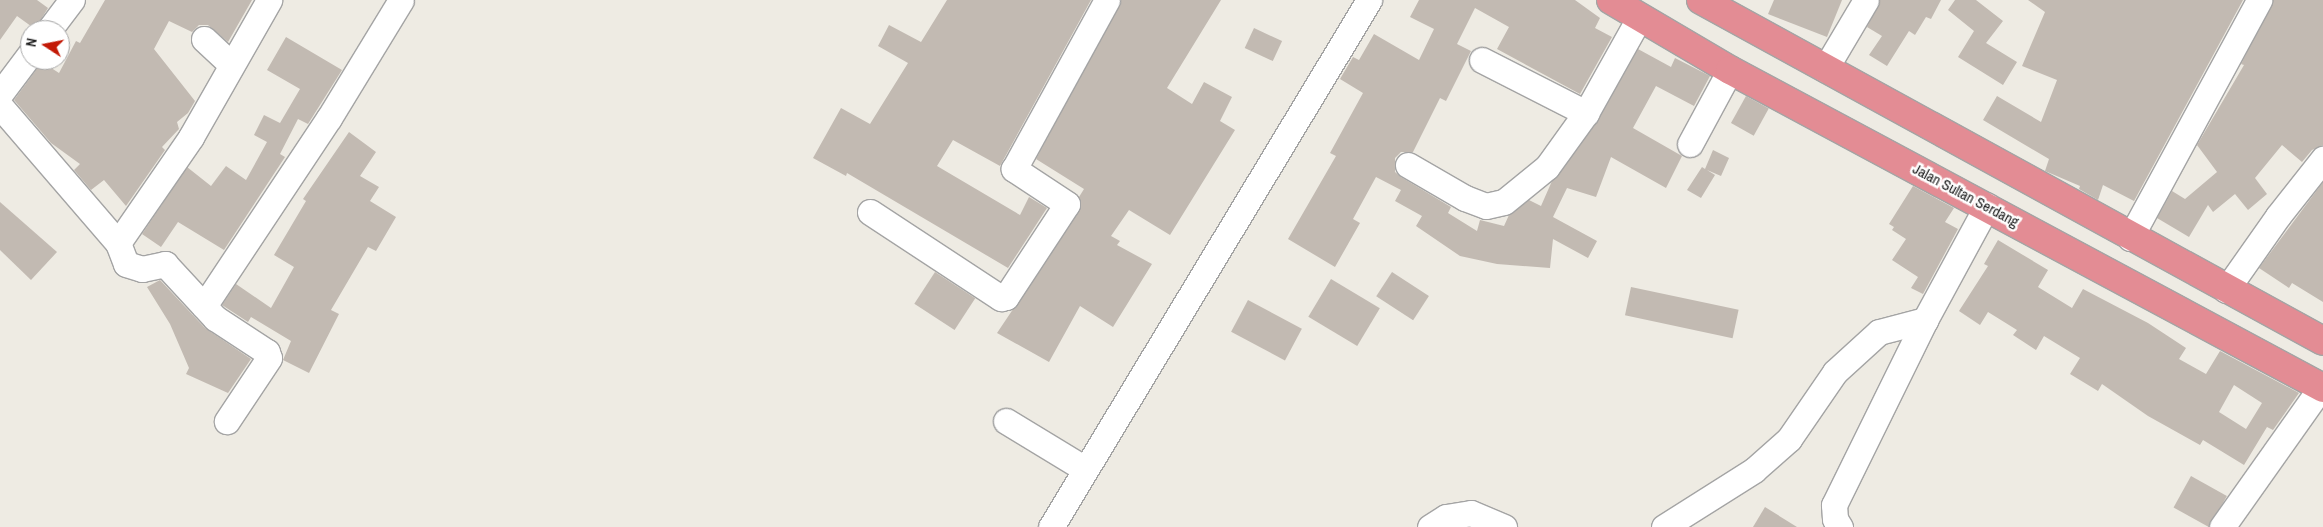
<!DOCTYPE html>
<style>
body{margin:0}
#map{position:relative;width:2323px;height:527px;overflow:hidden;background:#eeebe3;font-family:"Archivo Narrow",sans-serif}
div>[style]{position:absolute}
.building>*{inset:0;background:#c2bab2;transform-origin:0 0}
.roads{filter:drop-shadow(1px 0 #a4a4a4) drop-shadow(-1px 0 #a4a4a4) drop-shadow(0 1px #a4a4a4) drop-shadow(0 -1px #a4a4a4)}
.minor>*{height:25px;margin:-12.5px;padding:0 12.5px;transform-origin:12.5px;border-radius:12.5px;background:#fff}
.highway>*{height:28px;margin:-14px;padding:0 14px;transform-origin:14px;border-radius:14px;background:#e38c94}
span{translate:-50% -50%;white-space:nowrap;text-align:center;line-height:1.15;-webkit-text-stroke:5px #fff;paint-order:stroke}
.street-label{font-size:15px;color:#1d1d1d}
.north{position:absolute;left:20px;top:20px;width:50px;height:50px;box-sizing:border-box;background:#fff;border:1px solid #a5a5a5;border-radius:50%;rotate:281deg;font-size:14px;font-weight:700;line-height:20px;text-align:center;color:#1d1d1d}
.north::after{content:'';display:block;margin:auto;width:18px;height:22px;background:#c31906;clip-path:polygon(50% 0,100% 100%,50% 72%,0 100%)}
</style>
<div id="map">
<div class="building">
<div style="clip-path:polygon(0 0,37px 0,48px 8px,35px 29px,17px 16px,0 40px)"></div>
<div style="clip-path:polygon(105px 0,252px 0,228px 42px,208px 25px,199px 25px,192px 32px,169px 21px,154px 49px,195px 101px,188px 113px,177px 122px,179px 129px,162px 147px,165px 150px,126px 206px,104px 180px,91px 190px,74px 170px,80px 164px,51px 143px,14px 100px,42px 62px,59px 73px,76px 41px,80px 43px)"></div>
<div style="clip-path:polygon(947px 0,1091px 0,1000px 166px,953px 140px,937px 166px,1020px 215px,1029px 197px,1047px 208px,1008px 268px,847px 173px,846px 176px,813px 158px,841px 108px,870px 124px,908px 63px,878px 46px,889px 25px,921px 42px)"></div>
<div style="clip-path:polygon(1121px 0,1221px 0,1167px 88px,1192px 104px,1204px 82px,1232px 97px,1220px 121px,1235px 130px,1170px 235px,1129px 210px,1111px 236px,1120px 241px,1117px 245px,1152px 264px,1113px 327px,1080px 306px,1049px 362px,997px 333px,1079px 211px,1079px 197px,1084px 189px,1036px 159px)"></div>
<div style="clip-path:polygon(1419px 0,1575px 0,1600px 18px,1595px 28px,1612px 37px,1580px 94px,1497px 49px,1509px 27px,1475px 8px,1457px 44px,1471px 51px,1446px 101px,1440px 98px,1413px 152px,1401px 152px,1395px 158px,1395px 172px,1401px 177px,1451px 207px,1448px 213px,1477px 231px,1480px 220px,1504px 226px,1509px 215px,1529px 200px,1541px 206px,1552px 181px,1598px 120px,1638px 49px,1671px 67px,1675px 58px,1710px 76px,1694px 106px,1656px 86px,1633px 128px,1682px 156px,1666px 188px,1611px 157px,1596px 197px,1567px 188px,1553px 217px,1597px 241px,1588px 258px,1553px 239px,1550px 268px,1497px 264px,1460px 256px,1416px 226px,1422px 216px,1395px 201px,1401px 190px,1376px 177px,1353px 219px,1360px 223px,1335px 267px,1288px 239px,1336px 156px,1330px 153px,1363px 93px,1340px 79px,1353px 57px,1359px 60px,1374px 34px,1419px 60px,1434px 29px,1410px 17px)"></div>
<div style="clip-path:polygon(1774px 0,1842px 0,1827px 37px,1768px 14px)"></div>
<div style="clip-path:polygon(1880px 0,1941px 0,1931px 19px,1926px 17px,1915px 35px,1909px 31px,1887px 66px,1869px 55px,1882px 36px,1867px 27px)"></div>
<div style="clip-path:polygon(1955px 0,1976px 0,2003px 21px,1986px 43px,2017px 62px,2003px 85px,1958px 57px,1974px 31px,1948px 10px)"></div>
<div style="clip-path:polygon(2028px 0,2243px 0,2134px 201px,2103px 185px,2098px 200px,2079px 189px,2080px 186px,2045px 171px,2049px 159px,1983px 120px,1997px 96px,2041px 122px,2057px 80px,2022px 66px,2045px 12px)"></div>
<div style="clip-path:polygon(2273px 0,2323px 0,2323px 145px,2312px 150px,2302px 162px,2282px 145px,2255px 178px,2267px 194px,2248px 210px,2235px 194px,2213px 212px,2208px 205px,2189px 237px,2157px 218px,2172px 191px,2185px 199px,2217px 172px,2197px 145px,2244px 65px,2241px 64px)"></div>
<div style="left:1254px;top:28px;width:31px;height:22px;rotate:25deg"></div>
<div style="clip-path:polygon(286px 37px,342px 70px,308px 124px,298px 119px,280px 154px,285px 157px,224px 250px,178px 222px,161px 247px,142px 234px,187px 167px,211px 186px,226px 166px,246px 180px,267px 142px,254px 135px,264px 115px,280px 123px,300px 89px,267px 70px)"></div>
<div style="left:1746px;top:96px;width:26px;height:31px;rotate:29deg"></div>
<div style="clip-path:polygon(349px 132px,376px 152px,360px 176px,379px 187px,370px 201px,396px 217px,376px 251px,368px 247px,331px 310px,339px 314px,309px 373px,283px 360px,291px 341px,251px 317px,248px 322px,222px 305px,236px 284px,271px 308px,294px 267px,274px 255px,306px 201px,303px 199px)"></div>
<div style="clip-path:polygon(1713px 150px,1729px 158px,1721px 176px,1707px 170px,1715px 175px,1701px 198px,1687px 190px,1702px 167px,1705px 169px)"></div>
<div style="clip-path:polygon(2323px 182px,2323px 302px,2292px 283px,2289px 288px,2259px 268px)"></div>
<div style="clip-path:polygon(1913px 186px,1954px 208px,1945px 222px,1958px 229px,1923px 294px,1911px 288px,1918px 277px,1892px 260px,1906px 239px,1892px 230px,1894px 227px,1889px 224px)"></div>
<div style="clip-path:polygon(0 202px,57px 252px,31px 280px,0 250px)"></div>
<div style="clip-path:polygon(evenodd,1998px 240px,2048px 270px,2038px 287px,2072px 308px,2083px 289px,2148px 323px,2186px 348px,2179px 359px,2206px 374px,2220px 351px,2299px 393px,2273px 430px,2267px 427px,2244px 465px,2203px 440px,2200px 445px,2148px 416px,2102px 384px,2098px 391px,2070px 374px,2080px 358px,2044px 336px,2036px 350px,2013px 335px,2017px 330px,1988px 312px,1980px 325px,1959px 311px,1988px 266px,1984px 264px,1998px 240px,2234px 385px,2262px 403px,2246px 429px,2219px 412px,2234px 385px)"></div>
<div style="left:935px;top:272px;width:48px;height:38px;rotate:33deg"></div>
<div style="left:1392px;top:272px;width:44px;height:29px;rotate:33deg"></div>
<div style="left:1331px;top:279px;width:57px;height:44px;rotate:31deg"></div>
<div style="clip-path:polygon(160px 280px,205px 328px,251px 359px,228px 393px,186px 374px,189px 368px,170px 324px,147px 287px)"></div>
<div style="left:1631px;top:287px;width:110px;height:29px;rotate:12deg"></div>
<div style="left:1248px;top:300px;width:61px;height:36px;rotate:28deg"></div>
<div style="left:2191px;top:476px;width:41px;height:36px;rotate:29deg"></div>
<div style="clip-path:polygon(1765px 507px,1797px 527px,1753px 527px)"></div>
</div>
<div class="roads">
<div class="minor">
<div style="left:49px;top:30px;width:38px;rotate:-53deg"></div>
<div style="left:204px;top:39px;width:37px;rotate:43deg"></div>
<div style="left:1482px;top:60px;width:117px;rotate:27deg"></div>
<div style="left:1825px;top:69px;width:80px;rotate:-59.3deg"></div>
<div style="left:0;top:94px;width:50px;rotate:-53.1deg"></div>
<div style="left:0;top:106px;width:181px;rotate:49.3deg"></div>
<div style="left:118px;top:243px;width:129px;rotate:-55.4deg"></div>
<div style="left:191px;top:137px;width:158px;rotate:-60.3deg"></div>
<div style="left:1690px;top:144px;width:84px;rotate:-61.6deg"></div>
<div style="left:1408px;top:165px;width:66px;rotate:30.1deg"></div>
<div style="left:1465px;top:198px;width:22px;rotate:21deg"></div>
<div style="left:1486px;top:206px;width:18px;rotate:-13deg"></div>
<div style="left:1504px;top:202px;width:55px;rotate:-39.1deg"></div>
<div style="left:1547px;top:167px;width:67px;rotate:-54.2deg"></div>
<div style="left:1586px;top:113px;width:109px;rotate:-60.8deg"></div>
<div style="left:870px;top:212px;width:157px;rotate:33.3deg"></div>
<div style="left:1001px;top:298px;width:5px;rotate:-11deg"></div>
<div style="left:1006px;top:297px;width:111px;rotate:-56.7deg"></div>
<div style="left:1067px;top:204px;width:64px;rotate:-146.6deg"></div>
<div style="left:1014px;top:169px;width:193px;rotate:-61.2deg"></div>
<div style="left:2130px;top:238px;width:271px;rotate:-61.5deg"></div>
<div style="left:118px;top:243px;width:22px;rotate:69deg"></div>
<div style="left:126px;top:264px;width:17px;rotate:17deg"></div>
<div style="left:142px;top:269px;width:24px;rotate:-12deg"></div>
<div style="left:165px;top:264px;width:74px;rotate:47.2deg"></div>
<div style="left:215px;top:318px;width:62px;rotate:33.2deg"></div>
<div style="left:267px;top:352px;width:6px;rotate:72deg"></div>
<div style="left:269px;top:358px;width:76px;rotate:123.7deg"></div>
<div style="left:2226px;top:290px;width:90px;rotate:-54.9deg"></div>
<div style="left:2278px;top:216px;width:73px;rotate:-51.7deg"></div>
<div style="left:204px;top:306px;width:226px;rotate:-56.4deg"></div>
<div style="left:329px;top:118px;width:138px;rotate:-58.6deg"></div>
<div style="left:1006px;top:421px;width:92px;rotate:31.3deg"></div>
<div style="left:1051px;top:527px;width:616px;rotate:-58.89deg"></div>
<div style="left:1430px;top:527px;width:19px;rotate:-32deg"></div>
<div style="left:1446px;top:517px;width:25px;rotate:-9deg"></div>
<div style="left:1471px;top:513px;width:36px;rotate:23deg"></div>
<div style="left:1664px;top:527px;width:107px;rotate:-32.3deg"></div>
<div style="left:1754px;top:470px;width:47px;rotate:-41.5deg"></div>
<div style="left:1789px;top:439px;width:81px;rotate:-55.5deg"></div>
<div style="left:1835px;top:372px;width:59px;rotate:-42.3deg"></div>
<div style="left:1879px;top:332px;width:48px;rotate:-14.6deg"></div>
<div style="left:1840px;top:527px;width:9px;rotate:-122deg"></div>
<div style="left:1835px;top:519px;width:14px;rotate:-94deg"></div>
<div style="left:1834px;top:505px;width:206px;rotate:-63.8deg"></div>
<div style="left:1925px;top:320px;width:130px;rotate:-61.5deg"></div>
<div style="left:2222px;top:527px;width:171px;rotate:-54.7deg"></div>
</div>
<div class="highway">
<div style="left:1611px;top:0;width:138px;rotate:30.5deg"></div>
<div style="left:1730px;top:70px;width:673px;rotate:28.2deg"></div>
<div style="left:1701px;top:0;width:709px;rotate:28.73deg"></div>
</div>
</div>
<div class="street-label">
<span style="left:1966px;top:195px;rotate:28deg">Jalan Sultan Serdang</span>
</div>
<div class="north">N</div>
</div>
